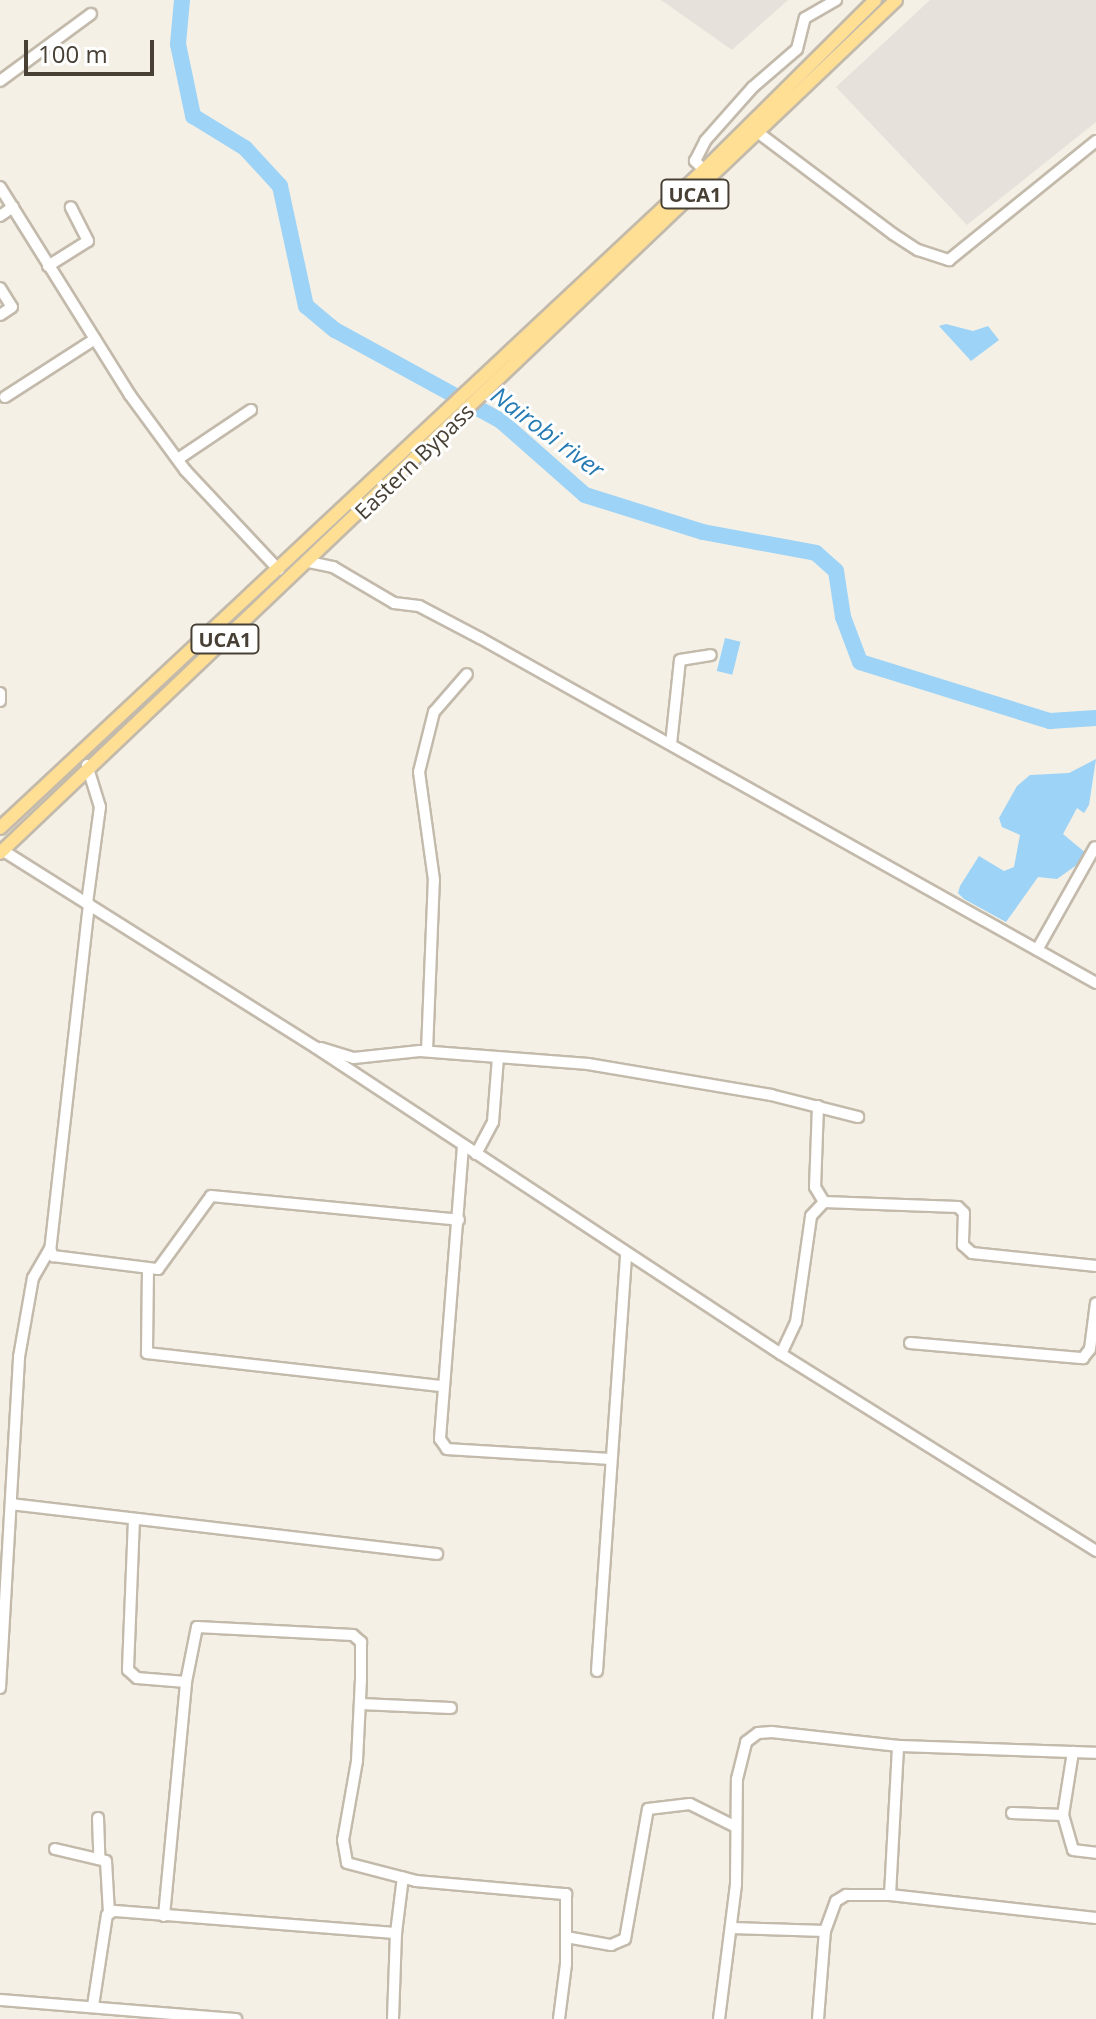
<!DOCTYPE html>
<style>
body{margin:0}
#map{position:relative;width:1096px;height:2019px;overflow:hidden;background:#f4f0e6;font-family:"Open Sans",sans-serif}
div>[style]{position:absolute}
.industrial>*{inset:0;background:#e6e1db}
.water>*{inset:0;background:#9dd3f6;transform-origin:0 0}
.river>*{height:16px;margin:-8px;padding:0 8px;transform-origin:8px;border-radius:8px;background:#9dd3f6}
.roads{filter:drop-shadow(2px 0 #c3baab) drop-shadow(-2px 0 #c3baab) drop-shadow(0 2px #c3baab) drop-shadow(0 -2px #c3baab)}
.minor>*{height:10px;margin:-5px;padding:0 5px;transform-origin:5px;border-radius:5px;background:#fff}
.major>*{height:12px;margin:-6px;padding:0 6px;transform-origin:6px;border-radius:6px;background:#ffdf94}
span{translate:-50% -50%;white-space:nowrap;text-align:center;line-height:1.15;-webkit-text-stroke:6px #fff;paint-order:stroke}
.shield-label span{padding:2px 6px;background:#fff;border:2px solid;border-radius:6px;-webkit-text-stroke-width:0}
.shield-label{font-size:20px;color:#484035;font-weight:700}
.street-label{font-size:22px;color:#484035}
.water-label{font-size:24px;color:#247ab3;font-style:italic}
.scale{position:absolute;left:24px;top:40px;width:130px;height:36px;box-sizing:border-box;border:4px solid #484035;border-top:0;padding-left:10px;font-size:24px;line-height:28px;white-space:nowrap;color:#484035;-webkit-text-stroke:6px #fff;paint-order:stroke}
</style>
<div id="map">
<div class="industrial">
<div style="clip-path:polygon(661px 0,788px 0,732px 50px)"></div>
<div style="clip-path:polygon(930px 0,1096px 0,1096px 122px,967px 225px,836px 87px)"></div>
</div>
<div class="water">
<div style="clip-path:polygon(946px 324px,973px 331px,988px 326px,999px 340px,971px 361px,939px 326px)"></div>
<div style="left:725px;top:638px;width:16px;height:34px;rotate:14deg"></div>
<div style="clip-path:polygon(1096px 759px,1089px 805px,1084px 813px,1077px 808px,1063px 834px,1087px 854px,1085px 859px,1057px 879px,1038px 877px,1006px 922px,964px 899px,958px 893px,960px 886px,979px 856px,1004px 871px,1014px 867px,1020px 835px,1002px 827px,999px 818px,1017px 786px,1030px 775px,1069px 773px)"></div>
</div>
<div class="river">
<div style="left:182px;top:0;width:44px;rotate:95.2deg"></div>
<div style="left:178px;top:44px;width:74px;rotate:78.2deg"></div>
<div style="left:193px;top:116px;width:61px;rotate:31.6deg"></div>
<div style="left:245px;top:148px;width:52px;rotate:47.4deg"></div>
<div style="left:280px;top:186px;width:123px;rotate:77.8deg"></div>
<div style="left:306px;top:306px;width:38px;rotate:40deg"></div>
<div style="left:335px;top:330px;width:189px;rotate:28.7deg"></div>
<div style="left:501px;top:421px;width:112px;rotate:41.4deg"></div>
<div style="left:585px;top:495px;width:124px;rotate:17.4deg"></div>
<div style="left:703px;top:532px;width:115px;rotate:10.5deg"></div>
<div style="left:816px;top:553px;width:27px;rotate:42deg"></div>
<div style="left:836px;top:571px;width:47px;rotate:81.3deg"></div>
<div style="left:843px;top:617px;width:48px;rotate:69.3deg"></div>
<div style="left:860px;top:662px;width:199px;rotate:17.3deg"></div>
<div style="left:1050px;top:721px;width:46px;rotate:-3.7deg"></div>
</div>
<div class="roads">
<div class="minor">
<div style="left:0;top:81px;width:113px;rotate:-36.4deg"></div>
<div style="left:760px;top:134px;width:166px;rotate:36.9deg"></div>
<div style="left:893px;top:234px;width:30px;rotate:33deg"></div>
<div style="left:918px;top:250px;width:33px;rotate:18deg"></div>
<div style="left:949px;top:260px;width:189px;rotate:-39deg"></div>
<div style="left:704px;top:170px;width:13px;rotate:-135deg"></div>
<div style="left:695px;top:161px;width:22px;rotate:-63deg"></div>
<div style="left:705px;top:141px;width:72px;rotate:-48.4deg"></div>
<div style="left:753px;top:87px;width:58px;rotate:-40.8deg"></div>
<div style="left:797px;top:49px;width:32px;rotate:-76deg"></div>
<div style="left:805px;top:18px;width:36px;rotate:-30deg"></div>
<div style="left:0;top:187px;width:245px;rotate:58deg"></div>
<div style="left:130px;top:395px;width:93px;rotate:53.7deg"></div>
<div style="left:185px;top:470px;width:137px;rotate:46.8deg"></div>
<div style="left:0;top:216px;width:16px;rotate:-35deg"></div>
<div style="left:48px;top:266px;width:47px;rotate:-32deg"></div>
<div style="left:88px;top:241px;width:38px;rotate:-117deg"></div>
<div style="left:0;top:288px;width:22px;rotate:58deg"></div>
<div style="left:12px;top:307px;width:14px;rotate:146deg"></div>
<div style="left:5px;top:397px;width:107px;rotate:-32.8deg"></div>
<div style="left:178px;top:459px;width:88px;rotate:-33.9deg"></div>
<div style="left:309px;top:562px;width:25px;rotate:12deg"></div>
<div style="left:333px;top:567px;width:71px;rotate:30.5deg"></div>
<div style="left:394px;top:603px;width:25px;rotate:7deg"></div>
<div style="left:419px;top:606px;width:69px;rotate:27.7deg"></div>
<div style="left:480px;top:638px;width:706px;rotate:29.25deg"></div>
<div style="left:0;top:693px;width:8px;rotate:90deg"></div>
<div style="left:671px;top:744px;width:84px;rotate:-83.9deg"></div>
<div style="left:680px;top:660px;width:31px;rotate:-9deg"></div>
<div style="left:2px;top:850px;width:370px;rotate:32.2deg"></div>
<div style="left:315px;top:1047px;width:558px;rotate:33.38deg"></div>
<div style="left:781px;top:1354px;width:372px;rotate:32deg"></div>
<div style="left:87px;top:903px;width:97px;rotate:-82.3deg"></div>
<div style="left:100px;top:807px;width:44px;rotate:-107.2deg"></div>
<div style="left:89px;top:904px;width:347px;rotate:96.4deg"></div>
<div style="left:50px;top:1249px;width:8px;rotate:67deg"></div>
<div style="left:53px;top:1256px;width:106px;rotate:7.1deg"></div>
<div style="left:158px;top:1269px;width:90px;rotate:-54deg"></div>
<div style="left:211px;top:1196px;width:249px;rotate:5.5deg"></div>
<div style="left:1037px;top:950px;width:118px;rotate:-60.6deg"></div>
<div style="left:321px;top:1048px;width:34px;rotate:17deg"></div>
<div style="left:354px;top:1058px;width:66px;rotate:-6.1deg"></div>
<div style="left:420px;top:1051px;width:169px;rotate:4.4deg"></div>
<div style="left:588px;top:1064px;width:186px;rotate:9.6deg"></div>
<div style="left:771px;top:1095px;width:90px;rotate:14.2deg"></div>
<div style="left:427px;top:1051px;width:171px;rotate:-87.7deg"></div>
<div style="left:434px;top:880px;width:109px;rotate:-97.9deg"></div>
<div style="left:419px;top:772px;width:62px;rotate:-76deg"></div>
<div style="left:434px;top:712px;width:50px;rotate:-49deg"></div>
<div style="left:818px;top:1106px;width:81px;rotate:92.1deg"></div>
<div style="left:815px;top:1187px;width:17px;rotate:59deg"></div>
<div style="left:463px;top:1146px;width:294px;rotate:94.5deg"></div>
<div style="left:440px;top:1439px;width:12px;rotate:55deg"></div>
<div style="left:447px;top:1449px;width:163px;rotate:3.5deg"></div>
<div style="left:476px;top:1154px;width:36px;rotate:-62deg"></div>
<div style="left:493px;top:1122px;width:65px;rotate:-85.6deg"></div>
<div style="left:148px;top:1269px;width:84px;rotate:90.7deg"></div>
<div style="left:147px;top:1353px;width:297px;rotate:6.4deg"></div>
<div style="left:910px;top:1343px;width:174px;rotate:5deg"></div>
<div style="left:1083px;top:1358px;width:11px;rotate:-52deg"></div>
<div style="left:1090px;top:1349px;width:46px;rotate:-82.6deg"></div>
<div style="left:781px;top:1354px;width:35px;rotate:-65deg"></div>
<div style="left:796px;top:1322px;width:107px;rotate:-81.9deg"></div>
<div style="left:811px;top:1216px;width:19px;rotate:-47deg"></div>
<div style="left:824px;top:1202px;width:134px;rotate:2.1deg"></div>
<div style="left:958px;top:1207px;width:8px;rotate:45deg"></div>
<div style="left:964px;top:1213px;width:32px;rotate:92deg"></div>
<div style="left:963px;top:1245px;width:12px;rotate:42deg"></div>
<div style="left:972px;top:1253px;width:125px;rotate:6deg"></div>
<div style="left:11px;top:1504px;width:429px;rotate:6.7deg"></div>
<div style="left:134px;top:1519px;width:151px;rotate:92.3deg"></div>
<div style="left:128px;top:1670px;width:12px;rotate:42deg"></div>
<div style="left:137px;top:1678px;width:49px;rotate:4.7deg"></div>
<div style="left:597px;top:1671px;width:419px;rotate:-86deg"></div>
<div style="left:0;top:1688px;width:332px;rotate:-86.7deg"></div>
<div style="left:19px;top:1357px;width:80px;rotate:-80deg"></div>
<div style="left:33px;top:1278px;width:34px;rotate:-60deg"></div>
<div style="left:360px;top:1704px;width:91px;rotate:2.5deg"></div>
<div style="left:1012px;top:1813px;width:51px;rotate:2.2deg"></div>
<div style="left:1063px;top:1815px;width:36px;rotate:74deg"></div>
<div style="left:1073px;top:1850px;width:23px;rotate:7deg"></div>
<div style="left:1063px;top:1815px;width:64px;rotate:-81deg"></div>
<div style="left:98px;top:1818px;width:38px;rotate:88deg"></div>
<div style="left:55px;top:1849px;width:52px;rotate:13.2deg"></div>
<div style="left:106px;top:1861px;width:52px;rotate:86.7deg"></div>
<div style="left:890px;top:1895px;width:149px;rotate:-86.9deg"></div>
<div style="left:898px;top:1746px;width:198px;rotate:2deg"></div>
<div style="left:164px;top:1916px;width:235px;rotate:-84.6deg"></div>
<div style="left:186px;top:1682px;width:56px;rotate:-78.7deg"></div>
<div style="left:197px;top:1627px;width:156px;rotate:2.9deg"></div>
<div style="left:353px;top:1635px;width:11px;rotate:41deg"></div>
<div style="left:361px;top:1642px;width:37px;rotate:90deg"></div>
<div style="left:361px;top:1679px;width:82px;rotate:92.8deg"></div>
<div style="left:357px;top:1761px;width:80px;rotate:100deg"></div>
<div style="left:343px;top:1840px;width:23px;rotate:80deg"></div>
<div style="left:347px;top:1863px;width:71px;rotate:14.6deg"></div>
<div style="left:416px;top:1881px;width:151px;rotate:5deg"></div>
<div style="left:566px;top:1894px;width:70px;rotate:90deg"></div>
<div style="left:566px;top:1964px;width:55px;rotate:97.3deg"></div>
<div style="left:732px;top:1928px;width:93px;rotate:1.8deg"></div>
<div style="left:825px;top:1931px;width:32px;rotate:-70deg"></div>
<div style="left:836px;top:1901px;width:12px;rotate:-31deg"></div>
<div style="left:846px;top:1895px;width:44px"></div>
<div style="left:890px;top:1895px;width:207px;rotate:6.4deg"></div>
<div style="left:396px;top:1933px;width:56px;rotate:-82.9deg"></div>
<div style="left:566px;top:1937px;width:46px;rotate:10.1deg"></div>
<div style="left:611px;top:1945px;width:15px;rotate:-23deg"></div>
<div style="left:625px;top:1939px;width:132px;rotate:-80deg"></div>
<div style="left:648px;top:1809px;width:42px;rotate:-6.8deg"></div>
<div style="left:690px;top:1804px;width:51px;rotate:26.6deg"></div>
<div style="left:0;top:2000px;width:237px;rotate:4.6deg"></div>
<div style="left:93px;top:2006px;width:92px;rotate:-81.3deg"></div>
<div style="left:107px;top:1915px;width:8px;rotate:-30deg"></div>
<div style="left:114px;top:1911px;width:283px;rotate:4.5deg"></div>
<div style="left:396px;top:1933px;width:86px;rotate:92deg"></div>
<div style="left:719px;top:2019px;width:136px;rotate:-82.8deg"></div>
<div style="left:736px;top:1884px;width:105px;rotate:-89.5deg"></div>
<div style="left:737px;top:1779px;width:38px;rotate:-76deg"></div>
<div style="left:746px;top:1742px;width:15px;rotate:-37deg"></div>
<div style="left:758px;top:1733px;width:14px;rotate:-4deg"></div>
<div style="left:772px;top:1732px;width:127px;rotate:6.3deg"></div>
<div style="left:818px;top:2019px;width:88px;rotate:-85.5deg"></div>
</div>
<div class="major">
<div style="left:0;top:828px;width:964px;rotate:-43.07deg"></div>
<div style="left:704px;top:170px;width:241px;rotate:-44.8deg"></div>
<div style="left:0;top:853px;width:1237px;rotate:-43.59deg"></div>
</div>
</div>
<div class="shield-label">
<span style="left:695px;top:194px">UCA1</span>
<span style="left:225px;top:639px">UCA1</span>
</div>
<div class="street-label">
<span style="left:414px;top:461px;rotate:-44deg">Eastern Bypass</span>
</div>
<div class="water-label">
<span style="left:548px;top:432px;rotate:37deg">Nairobi river</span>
</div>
<div class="scale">100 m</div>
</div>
